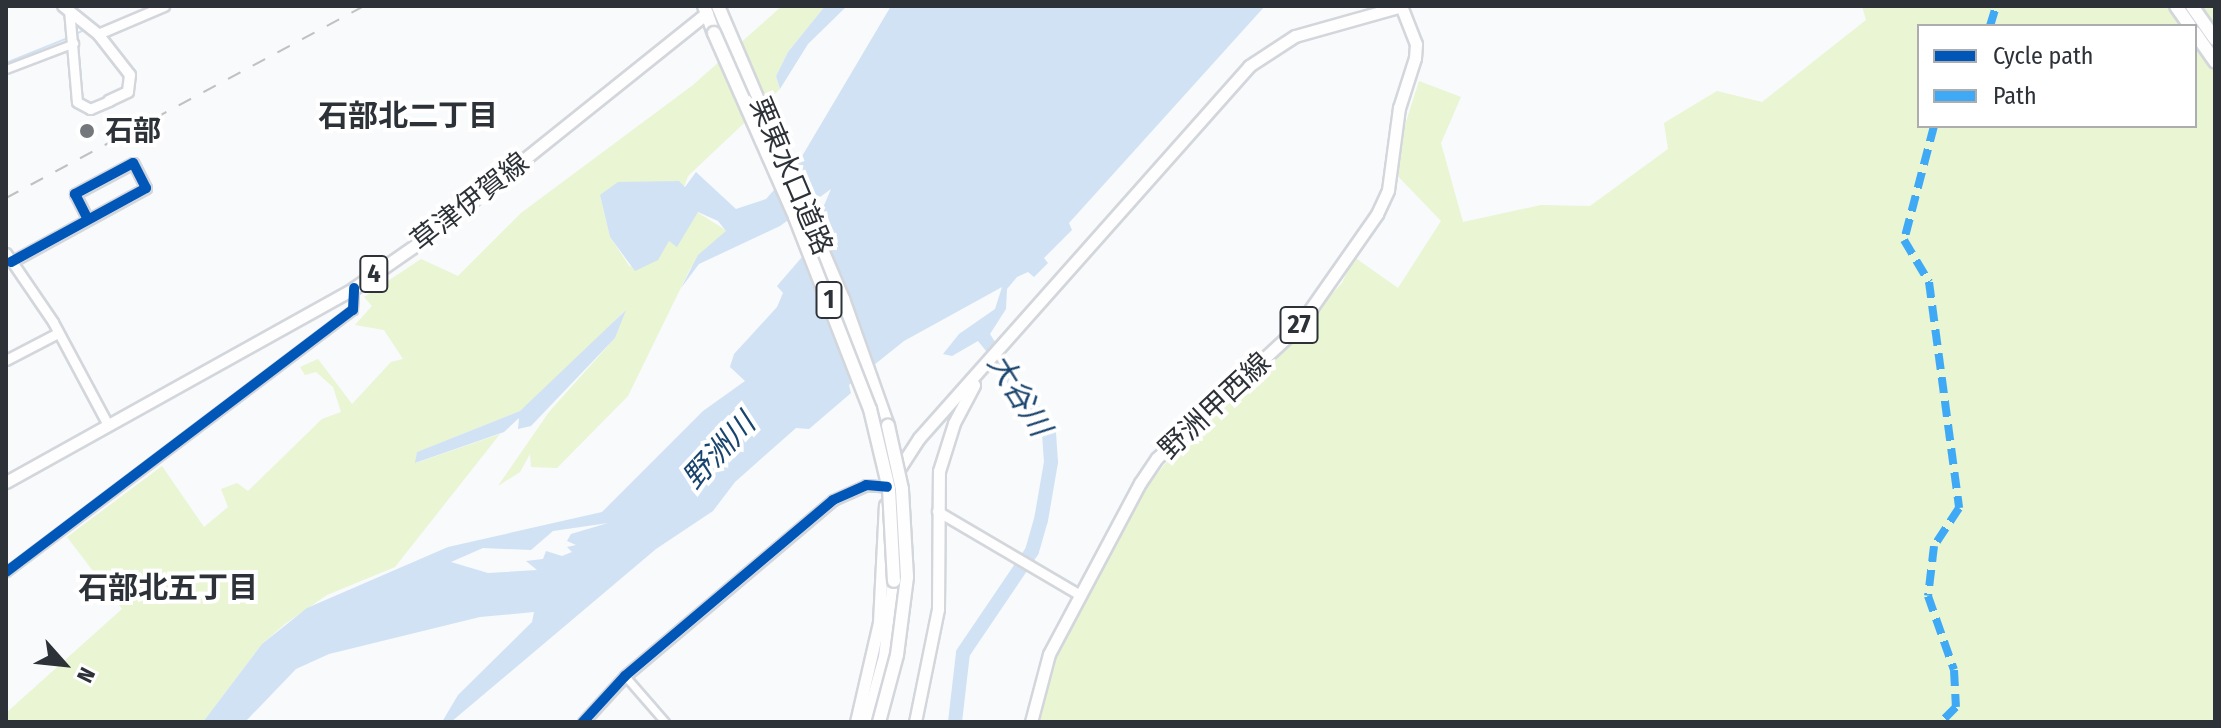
<!DOCTYPE html>
<meta charset="utf-8">
<style>
body{margin:0}
#map{position:relative;width:2221px;height:728px;overflow:hidden;background:#f8fafc;font-family:"Fira Sans Condensed","Noto Sans JP",sans-serif}
div>[style]{position:absolute}
.green>*{inset:0;background:#e9f5d3}
.water>*{inset:0;background:#d0e2f4}
.stream>*{height:2px;margin:-1px;padding:0 1px;transform-origin:1px;border-radius:1px;background:#d0e2f4}
.river>*{height:14px;margin:-7px;padding:0 7px;transform-origin:7px;border-radius:7px;background:#d0e2f4}
.roads{filter:drop-shadow(2px 0 #d3d6db) drop-shadow(-2px 0 #d3d6db) drop-shadow(0 2px #d3d6db) drop-shadow(0 -2px #d3d6db)}
.minor>*{height:7px;margin:-3.5px;padding:0 3.5px;transform-origin:3.5px;border-radius:3.5px;background:#fefeff}
.tertiary>*{height:9px;margin:-4.5px;padding:0 4.5px;transform-origin:4.5px;border-radius:4.5px;background:#fefeff}
.secondary>*{height:10px;margin:-5px;padding:0 5px;transform-origin:5px;border-radius:5px;background:#fefeff}
.primary>*{height:11px;margin:-5.5px;padding:0 5.5px;transform-origin:5.5px;border-radius:5.5px;background:#fefeff}
.trunk>*{height:12px;margin:-6px;padding:0 6px;transform-origin:6px;border-radius:6px;background:#fefeff}
.motorway>*{height:12px;margin:-6px;padding:0 6px;transform-origin:6px;border-radius:6px;background:#fefeff}
.rail>*{height:2px;margin-top:-1px;transform-origin:0;background:repeating-linear-gradient(90deg,#c0c1c2 0 14px,transparent 0 28px)}
.bridges{filter:drop-shadow(2px 0 #d3d6db) drop-shadow(-2px 0 #d3d6db) drop-shadow(0 2px #d3d6db) drop-shadow(0 -2px #d3d6db)}
.trunk-bridge>*{height:12px;margin:-6px;padding:0 6px;transform-origin:6px;border-radius:6px;background:#fefeff}
.quiet>*{height:8px;margin-top:-4px;transform-origin:0;background:repeating-linear-gradient(90deg,#3fa9f5 0 16px,transparent 0 24px)}
.cycleway>*{height:10px;margin:-5px;padding:0 5px;transform-origin:5px;border-radius:5px;background:#0057b8}
.dots>*{width:22px;height:22px;translate:-50% -50%;box-sizing:border-box;border:4px solid #fff;border-radius:50%}
span{translate:-50% -50%;white-space:nowrap;text-align:center;line-height:1.15;-webkit-text-stroke:8px #fff;paint-order:stroke}
.shield-label span{padding:2px 6px;background:#fff;border:2px solid;border-radius:6px;-webkit-text-stroke-width:0}
.shield-label{font-size:26px;color:#2d3238;font-weight:700}
.poi-label{font-size:28px;color:#2d3238;font-weight:700}
.left{translate:0 -50%;text-align:left}
.street-label{font-size:28px;color:#2d3238}
.neighbourhood-label{font-size:30px;color:#2d3238;font-weight:700}
.water-label{font-size:30px;color:#19446d;font-style:italic}
.frame{position:absolute;inset:0;border:8px solid #2d3238;pointer-events:none}
.legend{position:absolute;left:1917px;top:24px;width:280px;height:104px;box-sizing:border-box;background:#fff;border:2px solid #abadaf;margin:0;padding:10px 14px;list-style:none;font-size:24px;color:#2d3238}
.legend li{display:flex;align-items:center;gap:16px;height:40px}
.legend b{width:40px;border:2px solid #abadaf}
.north{position:absolute;left:24px;top:624px;width:80px;height:80px;-webkit-text-stroke:6px #fff;paint-order:stroke;rotate:117deg;font-size:22px;font-weight:700;line-height:32px;text-align:center;color:#2d3238}
.north::after{content:'';display:block;margin:auto;width:28px;height:36px;background:#2d3238;clip-path:polygon(50% 0,100% 100%,50% 72%,0 100%)}
</style>
<div id="map">
<div class="green">
<div style="clip-path:polygon(782px 6px,825px 6px,788px 52px,776px 76px,780px 89px,688px 176px,684px 187px,674px 181px,627px 185px,600px 195px,610px 237px,630px 267px,669px 241px,677px 246px,697px 212px,727px 231px,690px 269px,628px 396px,557px 468px,531px 467px,530px 454px,520px 472px,498px 486px,549px 412px,615px 338px,625px 310px,572px 367px,520px 411px,417px 452px,416px 463px,500px 434px,395px 567px,327px 595px,285px 624px,262px 644px,203px 722px,6px 722px,6px 713px,122px 609px,67px 537px,162px 466px,204px 527px,228px 507px,221px 489px,237px 483px,248px 491px,322px 419px,341px 412px,333px 387px,316px 372px,305px 375px,300px 367px,318px 359px,352px 404px,391px 362px,403px 359px,384px 330px,355px 325px,372px 306px,364px 297px,421px 259px,458px 276px,521px 213px,693px 85px)"></div>
<div style="clip-path:polygon(evenodd,1862px 6px,2215px 6px,2215px 722px,1036px 722px,1041px 687px,1137px 497px,1215px 406px,1272px 358px,1342px 283px,1354px 257px,1398px 288px,1441px 221px,1391px 169px,1419px 81px,1461px 97px,1441px 143px,1463px 222px,1541px 205px,1590px 206px,1668px 149px,1664px 123px,1717px 91px,1762px 102px,1866px 20px,1862px 6px,1919px 26px,2195px 26px,2195px 126px,1919px 126px,1919px 26px)"></div>
</div>
<div class="water">
<div style="clip-path:polygon(825px 6px,847px 6px,808px 44px,780px 89px,776px 76px,788px 52px)"></div>
<div style="clip-path:polygon(evenodd,891px 6px,1265px 6px,1069px 223px,1072px 230px,1044px 258px,1048px 263px,1034px 277px,1028px 272px,1017px 277px,1007px 289px,1006px 309px,990px 334px,1020px 381px,1019px 392px,978px 341px,952px 356px,943px 354px,959px 334px,995px 309px,1002px 287px,904px 341px,849px 385px,851px 393px,809px 429px,796px 428px,735px 482px,713px 511px,656px 549px,451px 722px,442px 722px,458px 695px,532px 622px,534px 612px,480px 617px,329px 654px,296px 669px,245px 722px,203px 722px,262px 644px,307px 608px,448px 547px,602px 512px,703px 411px,745px 381px,730px 367px,734px 354px,777px 307px,783px 293px,777px 286px,802px 257px,831px 189px,780px 226px,699px 264px,681px 288px,698px 255px,726px 231px,718px 221px,698px 212px,677px 247px,669px 241px,658px 260px,635px 271px,610px 237px,600px 195px,618px 182px,679px 181px,685px 187px,696px 172px,736px 209px,766px 199px,798px 163px,891px 6px,608px 523px,571px 534px,567px 541px,576px 545px,567px 547px,572px 552px,562px 556px,546px 551px,543px 559px,526px 561px,537px 570px,488px 573px,451px 562px,483px 548px,531px 550px,553px 531px,608px 523px)"></div>
<div style="clip-path:polygon(626px 310px,615px 338px,531px 426px,518px 429px,519px 418px,504px 432px,415px 463px,417px 452px,520px 411px)"></div>
</div>
<div class="stream">
<div style="left:74px;top:35px;width:13px;rotate:-27deg"></div>
<div style="left:6px;top:63px;width:67px;rotate:-22deg"></div>
</div>
<div class="river">
<div style="left:955px;top:722px;width:69px;rotate:-83.4deg"></div>
<div style="left:963px;top:653px;width:123px;rotate:-55.9deg"></div>
<div style="left:1032px;top:551px;width:32px;rotate:-74deg"></div>
<div style="left:1041px;top:520px;width:59px;rotate:-80.2deg"></div>
<div style="left:1051px;top:462px;width:28px;rotate:-94deg"></div>
<div style="left:1049px;top:434px;width:68px;rotate:-123deg"></div>
</div>
<div class="roads">
<div class="minor">
<div style="left:6px;top:69px;width:73px;rotate:-20.9deg"></div>
<div style="left:6px;top:572px;width:435px;rotate:-37.1deg"></div>
<div style="left:353px;top:310px;width:22px;rotate:-87deg"></div>
<div style="left:625px;top:676px;width:61px;rotate:49deg"></div>
</div>
<div class="tertiary">
<div style="left:69px;top:9px;width:93px;rotate:85.1deg"></div>
<div style="left:77px;top:102px;width:15px;rotate:28deg"></div>
<div style="left:90px;top:109px;width:21px;rotate:-23deg"></div>
<div style="left:98px;top:34px;width:72px;rotate:-23deg"></div>
<div style="left:6px;top:253px;width:83px;rotate:55.7deg"></div>
<div style="left:53px;top:322px;width:117px;rotate:61.9deg"></div>
<div style="left:11px;top:262px;width:154px;rotate:-28.7deg"></div>
<div style="left:146px;top:188px;width:28px;rotate:-117deg"></div>
<div style="left:133px;top:163px;width:66px;rotate:151.9deg"></div>
<div style="left:75px;top:194px;width:28px;rotate:63deg"></div>
<div style="left:6px;top:360px;width:59px;rotate:-27.4deg"></div>
<div style="left:937px;top:511px;width:166px;rotate:30.4deg"></div>
<div style="left:583px;top:722px;width:62px;rotate:-47.6deg"></div>
<div style="left:625px;top:676px;width:272px;rotate:-40.2deg"></div>
<div style="left:833px;top:500px;width:36px;rotate:-24deg"></div>
<div style="left:866px;top:485px;width:21px;rotate:5deg"></div>
</div>
<div class="secondary">
<div style="left:63px;top:6px;width:45px;rotate:38.7deg"></div>
<div style="left:98px;top:34px;width:52px;rotate:52deg"></div>
<div style="left:130px;top:75px;width:17px;rotate:97deg"></div>
<div style="left:128px;top:92px;width:21px;rotate:155deg"></div>
</div>
<div class="primary">
<div style="left:895px;top:475px;width:44px;rotate:-57deg"></div>
<div style="left:919px;top:438px;width:497px;rotate:-48.4deg"></div>
<div style="left:1249px;top:66px;width:55px;rotate:-33.1deg"></div>
<div style="left:1295px;top:36px;width:111px;rotate:-15.7deg"></div>
<div style="left:6px;top:482px;width:398px;rotate:-29.1deg"></div>
<div style="left:354px;top:288px;width:88px;rotate:-34.8deg"></div>
<div style="left:426px;top:238px;width:360px;rotate:-38.7deg"></div>
<div style="left:856px;top:722px;width:103px;rotate:-77deg"></div>
<div style="left:879px;top:622px;width:117px;rotate:-87.1deg"></div>
<div style="left:915px;top:722px;width:115px;rotate:-78.5deg"></div>
<div style="left:938px;top:609px;width:138px;rotate:-89.6deg"></div>
<div style="left:939px;top:471px;width:50px;rotate:-72.6deg"></div>
<div style="left:954px;top:423px;width:43px;rotate:-62.2deg"></div>
<div style="left:1031px;top:722px;width:70px;rotate:-75.2deg"></div>
<div style="left:1049px;top:654px;width:194px;rotate:-62deg"></div>
<div style="left:1140px;top:483px;width:30px;rotate:-56deg"></div>
<div style="left:1157px;top:458px;width:192px;rotate:-42.9deg"></div>
<div style="left:1298px;top:327px;width:138px;rotate:-55deg"></div>
<div style="left:1377px;top:214px;width:26px;rotate:-65deg"></div>
<div style="left:1388px;top:190px;width:83px;rotate:-82.4deg"></div>
<div style="left:1399px;top:108px;width:52px;rotate:-72.3deg"></div>
<div style="left:1415px;top:58px;width:14px;rotate:-86deg"></div>
<div style="left:1416px;top:44px;width:41px;rotate:-111.5deg"></div>
</div>
<div class="trunk">
<div style="left:704px;top:6px;width:29px;rotate:70deg"></div>
<div style="left:718px;top:6px;width:319px;rotate:66.9deg"></div>
<div style="left:843px;top:299px;width:135px;rotate:70.5deg"></div>
<div style="left:867px;top:722px;width:67px;rotate:-74.5deg"></div>
<div style="left:885px;top:657px;width:77px;rotate:-83.2deg"></div>
</div>
<div class="motorway">
<div style="left:2176px;top:6px;width:24px;rotate:55deg"></div>
<div style="left:2192px;top:6px;width:40px;rotate:55.1deg"></div>
<div style="left:2195px;top:33px;width:35px;rotate:55deg"></div>
</div>
</div>
<div class="rail">
<div style="left:6px;top:198px;width:406px;rotate:-28.2deg"></div>
</div>
<div class="bridges">
<div class="trunk-bridge">
<div style="left:714px;top:33px;width:201px;rotate:66.2deg"></div>
<div style="left:795px;top:217px;width:206px;rotate:68.7deg"></div>
<div style="left:870px;top:409px;width:82px;rotate:76.6deg"></div>
<div style="left:889px;top:489px;width:92px;rotate:86.9deg"></div>
<div style="left:879px;top:722px;width:69px;rotate:-75deg"></div>
<div style="left:897px;top:655px;width:79px;rotate:-82.7deg"></div>
<div style="left:907px;top:577px;width:88px;rotate:-93.3deg"></div>
<div style="left:902px;top:489px;width:65px;rotate:-102.5deg"></div>
</div>
</div>
<div class="quiet">
<div style="left:1990px;top:26px;width:21px;rotate:-73deg"></div>
<div style="left:1934px;top:126px;width:118px;rotate:104.7deg"></div>
<div style="left:1904px;top:240px;width:49px;rotate:59.2deg"></div>
<div style="left:1929px;top:282px;width:228px;rotate:82.4deg"></div>
<div style="left:1959px;top:508px;width:45px;rotate:123.3deg"></div>
<div style="left:1934px;top:546px;width:50px;rotate:96.8deg"></div>
<div style="left:1928px;top:596px;width:78px;rotate:70.6deg"></div>
<div style="left:1954px;top:670px;width:37px;rotate:87deg"></div>
<div style="left:1956px;top:707px;width:21px;rotate:135deg"></div>
</div>
<div class="cycleway">
<div style="left:11px;top:262px;width:154px;rotate:-28.7deg"></div>
<div style="left:146px;top:188px;width:28px;rotate:-117deg"></div>
<div style="left:133px;top:163px;width:66px;rotate:151.9deg"></div>
<div style="left:75px;top:194px;width:28px;rotate:63deg"></div>
<div style="left:6px;top:572px;width:435px;rotate:-37.1deg"></div>
<div style="left:353px;top:310px;width:22px;rotate:-87deg"></div>
<div style="left:583px;top:722px;width:62px;rotate:-47.6deg"></div>
<div style="left:625px;top:676px;width:272px;rotate:-40.2deg"></div>
<div style="left:833px;top:500px;width:36px;rotate:-24deg"></div>
<div style="left:866px;top:485px;width:21px;rotate:5deg"></div>
</div>
<div class="dots">
<div style="left:87px;top:131px;background:#74787d"></div>
</div>
<div class="shield-label">
<span style="left:374px;top:274px">4</span>
<span style="left:829px;top:300px">1</span>
<span style="left:1299px;top:325px">27</span>
</div>
<div class="poi-label">
<span class="left" style="left:105px;top:131px">石部</span>
</div>
<div class="street-label">
<span style="left:791px;top:176px;rotate:67deg">栗東水口道路</span>
<span style="left:470px;top:202px;rotate:-38deg">草津伊賀線</span>
<span style="left:1215px;top:406px;rotate:-43deg">野洲甲西線</span>
</div>
<div class="neighbourhood-label">
<span style="left:408px;top:116px">石部北二丁目</span>
<span style="left:168px;top:588px">石部北五丁目</span>
</div>
<div class="water-label">
<span style="left:1019px;top:395px;rotate:58deg">大谷川</span>
<span style="left:719px;top:451px;rotate:-47deg">野洲川</span>
</div>
<div class="frame"></div>
<ul class="legend">
<li><b style="height:10px;background:#0057b8"></b>Cycle path</li>
<li><b style="height:10px;background:#3fa9f5"></b>Path</li>
</ul>
<div class="north">N</div>
</div>
